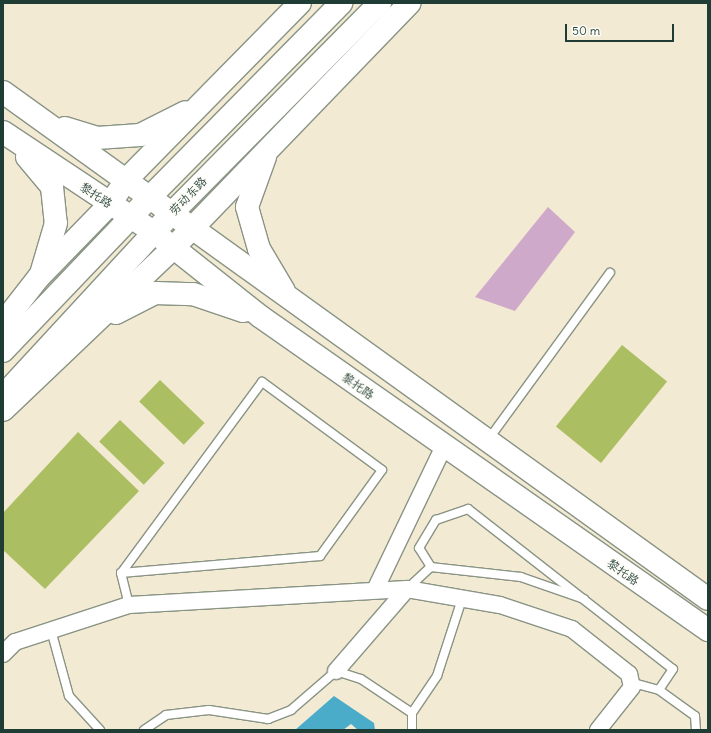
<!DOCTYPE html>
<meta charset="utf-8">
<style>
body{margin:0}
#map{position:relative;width:711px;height:733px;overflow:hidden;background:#f3ead4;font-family:Delius,"LXGW WenKai TC",sans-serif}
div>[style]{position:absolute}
.green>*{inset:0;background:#acbe62;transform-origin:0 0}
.water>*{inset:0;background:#4aacc9}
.building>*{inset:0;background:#cfa9c9}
.roads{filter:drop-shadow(1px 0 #899484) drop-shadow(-1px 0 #899484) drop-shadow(0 1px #899484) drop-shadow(0 -1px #899484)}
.service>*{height:8px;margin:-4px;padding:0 4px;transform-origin:4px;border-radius:4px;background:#fff}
.minor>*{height:16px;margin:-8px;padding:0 8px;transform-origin:8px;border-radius:8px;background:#fff}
.secondary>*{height:22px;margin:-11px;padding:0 11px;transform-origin:11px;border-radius:11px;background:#fff}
.primary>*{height:22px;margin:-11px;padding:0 11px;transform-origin:11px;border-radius:11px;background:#fff}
.trunk>*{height:22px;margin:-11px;padding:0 11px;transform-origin:11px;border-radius:11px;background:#fff}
span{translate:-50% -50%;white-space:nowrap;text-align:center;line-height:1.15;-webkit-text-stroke:4px #fdfcf7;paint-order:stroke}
.street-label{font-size:12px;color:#1f3d34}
.frame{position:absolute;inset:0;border:4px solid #1f3d34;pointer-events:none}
.scale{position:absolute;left:565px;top:24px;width:109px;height:18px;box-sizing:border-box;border:2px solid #1f3d34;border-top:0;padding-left:5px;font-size:12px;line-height:14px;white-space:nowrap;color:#1f3d34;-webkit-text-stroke:3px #fdfcf7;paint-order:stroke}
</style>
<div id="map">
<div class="green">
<div style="left:622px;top:345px;width:58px;height:105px;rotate:39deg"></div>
<div style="left:160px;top:380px;width:62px;height:30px;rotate:44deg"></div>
<div style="left:120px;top:420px;width:62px;height:30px;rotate:44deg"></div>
<div style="clip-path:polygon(78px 432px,139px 491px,45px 589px,3px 550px,3px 513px)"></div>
</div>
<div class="water">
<div style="clip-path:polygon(334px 696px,374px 723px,375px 730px,358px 730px,351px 724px,343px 730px,295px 730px)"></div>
</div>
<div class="building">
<div style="clip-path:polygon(548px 207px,575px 232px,515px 311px,475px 297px)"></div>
</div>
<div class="roads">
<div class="service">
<div style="left:488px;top:440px;width:207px;rotate:-53.9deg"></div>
<div style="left:121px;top:573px;width:200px;rotate:-4.9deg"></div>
<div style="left:320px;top:556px;width:106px;rotate:-54.2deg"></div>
<div style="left:382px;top:470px;width:149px;rotate:-143.7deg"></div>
<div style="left:262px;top:382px;width:237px;rotate:126.4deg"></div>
<div style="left:121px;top:573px;width:33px;rotate:76deg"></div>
<div style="left:407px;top:589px;width:33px;rotate:-43deg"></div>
<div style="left:584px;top:599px;width:67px;rotate:-160.8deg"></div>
<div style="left:521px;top:577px;width:91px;rotate:-173.7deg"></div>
<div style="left:431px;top:567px;width:22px;rotate:-122deg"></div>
<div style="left:419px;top:548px;width:33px;rotate:-59deg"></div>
<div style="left:436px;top:520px;width:34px;rotate:-19deg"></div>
<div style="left:468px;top:509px;width:260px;rotate:38deg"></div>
<div style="left:673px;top:669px;width:25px;rotate:124deg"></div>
<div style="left:659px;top:690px;width:30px;rotate:-165deg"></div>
<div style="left:51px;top:630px;width:68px;rotate:74.7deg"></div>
<div style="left:69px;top:696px;width:46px;rotate:47.6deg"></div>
<div style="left:659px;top:690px;width:44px;rotate:35.8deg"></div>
<div style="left:695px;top:716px;width:14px;rotate:86deg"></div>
<div style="left:412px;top:713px;width:45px;rotate:-56deg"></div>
<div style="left:437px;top:676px;width:81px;rotate:-72deg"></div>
<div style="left:144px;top:730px;width:27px;rotate:-34deg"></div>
<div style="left:166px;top:715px;width:43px;rotate:-6.6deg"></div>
<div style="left:209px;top:710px;width:60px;rotate:8.7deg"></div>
<div style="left:268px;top:719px;width:25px;rotate:-21deg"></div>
<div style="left:291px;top:710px;width:60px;rotate:-40.9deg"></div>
<div style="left:336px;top:671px;width:26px;rotate:18deg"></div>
<div style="left:361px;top:679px;width:61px;rotate:33.7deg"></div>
<div style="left:412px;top:713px;width:17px;rotate:90deg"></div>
</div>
<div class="minor">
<div style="left:375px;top:590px;width:162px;rotate:-64.4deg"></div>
<div style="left:3px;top:654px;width:17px;rotate:-45deg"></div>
<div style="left:15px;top:642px;width:120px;rotate:-18deg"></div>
<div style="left:129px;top:605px;width:278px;rotate:-3.3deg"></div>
<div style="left:407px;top:589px;width:94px;rotate:9.8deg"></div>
<div style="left:500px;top:605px;width:76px;rotate:18.4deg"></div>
<div style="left:572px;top:629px;width:73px;rotate:38.3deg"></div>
<div style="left:629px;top:674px;width:13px;rotate:77deg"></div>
<div style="left:632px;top:687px;width:55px;rotate:128.3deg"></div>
<div style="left:336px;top:671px;width:108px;rotate:-49.1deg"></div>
</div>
<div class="secondary">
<div style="left:3px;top:92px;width:868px;rotate:35.72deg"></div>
<div style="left:65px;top:128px;width:34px;rotate:17deg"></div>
<div style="left:97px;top:138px;width:43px;rotate:-4deg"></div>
<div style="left:140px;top:135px;width:51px;rotate:-26.6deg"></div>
<div style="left:3px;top:132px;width:182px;rotate:33.6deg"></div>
<div style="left:155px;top:233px;width:135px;rotate:38.4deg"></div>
<div style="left:261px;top:317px;width:546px;rotate:35deg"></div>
<div style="left:27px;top:157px;width:39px;rotate:50deg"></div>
<div style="left:52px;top:187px;width:36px;rotate:84deg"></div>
<div style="left:56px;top:223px;width:53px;rotate:106.4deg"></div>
<div style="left:265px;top:157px;width:53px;rotate:109.8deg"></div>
<div style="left:247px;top:207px;width:44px;rotate:74.1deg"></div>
<div style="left:259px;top:249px;width:49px;rotate:59.2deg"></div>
<div style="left:116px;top:313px;width:44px;rotate:-27.1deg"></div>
<div style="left:155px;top:293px;width:38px;rotate:2deg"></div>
<div style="left:193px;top:294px;width:53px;rotate:18.8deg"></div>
<div style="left:3px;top:323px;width:58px;rotate:-52deg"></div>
<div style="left:39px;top:277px;width:102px;rotate:-45.8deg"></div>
<div style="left:110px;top:204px;width:29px;rotate:-56deg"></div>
<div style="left:126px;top:180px;width:248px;rotate:-45.5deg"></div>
<div style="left:3px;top:410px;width:236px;rotate:-43.6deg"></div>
<div style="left:174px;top:247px;width:339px;rotate:-46deg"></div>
</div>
<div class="primary">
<div style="left:3px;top:351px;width:211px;rotate:-46.3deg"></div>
<div style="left:3px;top:396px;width:249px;rotate:-47.3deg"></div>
</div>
<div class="trunk">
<div style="left:149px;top:198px;width:274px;rotate:-45.4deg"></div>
<div style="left:172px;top:213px;width:296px;rotate:-45.3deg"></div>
</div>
</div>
<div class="street-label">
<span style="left:96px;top:195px;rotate:33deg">黎托路</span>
<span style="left:188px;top:196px;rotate:-46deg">劳动东路</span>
<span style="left:358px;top:386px;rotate:35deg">黎托路</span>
<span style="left:623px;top:572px;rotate:35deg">黎托路</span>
</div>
<div class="frame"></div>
<div class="scale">50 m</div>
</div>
